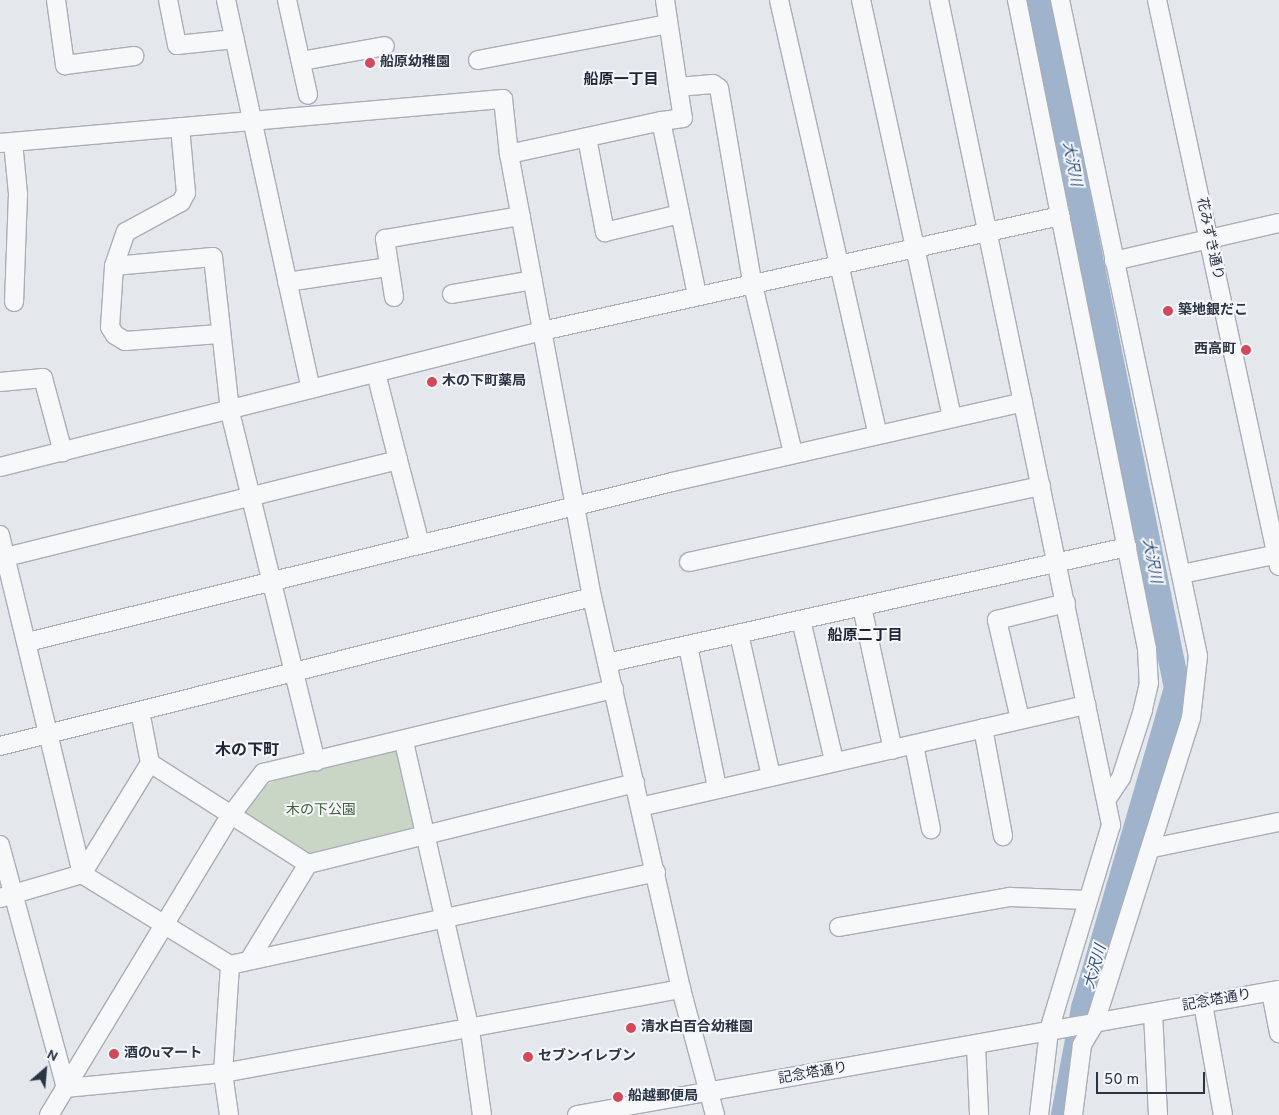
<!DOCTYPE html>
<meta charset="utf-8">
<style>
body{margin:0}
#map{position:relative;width:1279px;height:1115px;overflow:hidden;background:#e4e7ec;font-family:Overpass,"Noto Sans JP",sans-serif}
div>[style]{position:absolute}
.green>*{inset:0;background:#c9d6c5}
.river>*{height:26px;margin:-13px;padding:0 13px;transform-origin:13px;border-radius:13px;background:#9fb4cc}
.roads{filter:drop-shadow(1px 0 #a9aeb7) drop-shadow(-1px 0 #a9aeb7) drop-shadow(0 1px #a9aeb7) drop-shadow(0 -1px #a9aeb7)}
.minor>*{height:18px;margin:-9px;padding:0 9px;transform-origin:9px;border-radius:9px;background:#f7f8fa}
.dots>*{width:14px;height:14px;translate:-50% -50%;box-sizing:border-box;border:2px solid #f4f6f9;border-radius:50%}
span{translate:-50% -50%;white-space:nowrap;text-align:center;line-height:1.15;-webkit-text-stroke:4px #f4f6f9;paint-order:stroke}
.poi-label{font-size:14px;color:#2b3445;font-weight:700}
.left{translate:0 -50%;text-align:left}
.right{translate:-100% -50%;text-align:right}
.street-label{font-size:14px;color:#2b3445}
.park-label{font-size:14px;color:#3f6138}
.neighbourhood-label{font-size:15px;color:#1d2536;font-weight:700}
.water-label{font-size:15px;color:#34527a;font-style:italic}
.quarter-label{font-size:16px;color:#1d2536;font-weight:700}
.north{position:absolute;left:20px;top:1045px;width:50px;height:50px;-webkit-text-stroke:4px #f4f6f9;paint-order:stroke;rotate:27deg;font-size:14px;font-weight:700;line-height:20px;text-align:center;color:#2b3445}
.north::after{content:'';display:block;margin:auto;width:18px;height:22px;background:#2b3445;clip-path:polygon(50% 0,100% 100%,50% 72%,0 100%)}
.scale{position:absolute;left:1096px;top:1072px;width:109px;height:22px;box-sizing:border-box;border:2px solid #2b3445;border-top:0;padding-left:6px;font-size:15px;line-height:18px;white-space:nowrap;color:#2b3445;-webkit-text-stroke:4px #f4f6f9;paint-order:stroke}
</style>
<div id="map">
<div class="green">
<div style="clip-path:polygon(397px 751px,417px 831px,308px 856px,243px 814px,257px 791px,275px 780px)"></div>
</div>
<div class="river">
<div style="left:1038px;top:0;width:702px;rotate:78.58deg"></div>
<div style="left:1177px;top:688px;width:333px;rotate:106.2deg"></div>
<div style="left:1084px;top:1008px;width:109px;rotate:100.6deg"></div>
</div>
<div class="roads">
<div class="minor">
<div style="left:56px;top:0;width:66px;rotate:82.1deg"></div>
<div style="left:65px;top:65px;width:70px;rotate:-7.4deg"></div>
<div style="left:168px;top:0;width:46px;rotate:78.7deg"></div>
<div style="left:177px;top:45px;width:58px;rotate:-5.9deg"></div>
<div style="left:226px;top:0;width:398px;rotate:77.7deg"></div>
<div style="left:287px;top:0;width:97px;rotate:77.5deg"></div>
<div style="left:665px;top:0;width:88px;rotate:81.5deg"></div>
<div style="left:678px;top:87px;width:35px;rotate:-5deg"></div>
<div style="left:713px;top:84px;width:7px;rotate:34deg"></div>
<div style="left:719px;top:88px;width:196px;rotate:80.3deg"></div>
<div style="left:752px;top:281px;width:177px;rotate:76.6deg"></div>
<div style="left:779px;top:0;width:445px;rotate:77.2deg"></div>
<div style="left:861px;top:0;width:427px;rotate:77.7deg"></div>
<div style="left:939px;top:0;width:843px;rotate:78.22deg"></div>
<div style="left:1111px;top:825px;width:215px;rotate:106.8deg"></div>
<div style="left:1049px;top:1031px;width:85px;rotate:96.8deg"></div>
<div style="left:1017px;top:0;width:662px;rotate:78.67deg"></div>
<div style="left:1147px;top:649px;width:34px;rotate:87deg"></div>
<div style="left:1149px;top:683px;width:28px;rotate:103deg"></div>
<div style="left:1143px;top:710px;width:71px;rotate:107.9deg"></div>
<div style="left:1121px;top:778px;width:25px;rotate:124deg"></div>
<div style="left:1060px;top:0;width:670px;rotate:78.12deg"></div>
<div style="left:1198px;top:656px;width:62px;rotate:96.4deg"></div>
<div style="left:1191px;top:718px;width:320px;rotate:107.5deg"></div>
<div style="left:1095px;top:1023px;width:26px;rotate:121deg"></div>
<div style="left:1082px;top:1045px;width:71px;rotate:97.3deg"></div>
<div style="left:1157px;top:0;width:579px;rotate:77.84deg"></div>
<div style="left:478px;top:60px;width:193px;rotate:-10.7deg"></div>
<div style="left:301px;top:61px;width:85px;rotate:-10.1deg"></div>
<div style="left:678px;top:87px;width:31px;rotate:81deg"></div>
<div style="left:683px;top:118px;width:22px;rotate:172deg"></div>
<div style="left:661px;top:121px;width:178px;rotate:78.3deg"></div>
<div style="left:587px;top:138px;width:96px;rotate:79.2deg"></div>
<div style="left:605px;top:232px;width:77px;rotate:-13.5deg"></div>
<div style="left:13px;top:142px;width:52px;rotate:84.5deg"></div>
<div style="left:18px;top:194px;width:108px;rotate:92.1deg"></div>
<div style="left:0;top:143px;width:505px;rotate:-5deg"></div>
<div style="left:503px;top:99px;width:55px;rotate:83.8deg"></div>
<div style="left:509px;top:154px;width:451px;rotate:79.4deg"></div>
<div style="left:592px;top:597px;width:402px;rotate:77.2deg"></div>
<div style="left:681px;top:989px;width:131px;rotate:74.9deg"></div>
<div style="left:509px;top:154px;width:156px;rotate:-12.2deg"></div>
<div style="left:1114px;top:261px;width:169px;rotate:-13deg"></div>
<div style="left:114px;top:266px;width:36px;rotate:-71deg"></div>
<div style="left:126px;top:232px;width:63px;rotate:-28.6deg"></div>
<div style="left:181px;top:202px;width:10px;rotate:-61deg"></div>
<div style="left:186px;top:193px;width:66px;rotate:-95.2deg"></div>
<div style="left:287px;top:282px;width:103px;rotate:-8.4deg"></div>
<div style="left:452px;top:294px;width:82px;rotate:-9.8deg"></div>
<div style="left:394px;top:297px;width:59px;rotate:-98.8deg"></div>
<div style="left:385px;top:239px;width:138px;rotate:-9.6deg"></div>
<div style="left:219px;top:334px;width:94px;rotate:175.7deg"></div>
<div style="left:125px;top:341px;width:12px;rotate:-149deg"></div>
<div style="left:115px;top:335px;width:9px;rotate:-122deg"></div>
<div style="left:110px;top:327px;width:61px;rotate:-86.2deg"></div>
<div style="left:114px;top:266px;width:99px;rotate:-5.2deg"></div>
<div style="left:213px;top:257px;width:156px;rotate:83.7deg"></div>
<div style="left:230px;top:412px;width:360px;rotate:76.2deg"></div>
<div style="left:0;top:382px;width:43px;rotate:-5.3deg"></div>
<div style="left:43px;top:378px;width:77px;rotate:74.9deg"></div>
<div style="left:398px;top:460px;width:87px;rotate:75.3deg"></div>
<div style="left:0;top:467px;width:559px;rotate:-14.09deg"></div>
<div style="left:542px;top:331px;width:531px;rotate:-12.52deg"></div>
<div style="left:0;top:535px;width:349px;rotate:76.4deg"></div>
<div style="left:82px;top:874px;width:174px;rotate:31.6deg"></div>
<div style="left:230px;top:965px;width:436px;rotate:-12.3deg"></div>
<div style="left:6px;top:557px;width:404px;rotate:-13.9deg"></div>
<div style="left:398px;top:460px;width:90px;rotate:-104.2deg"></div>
<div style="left:689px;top:562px;width:360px;rotate:-12.2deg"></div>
<div style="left:1182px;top:574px;width:99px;rotate:-11.7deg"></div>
<div style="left:862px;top:607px;width:146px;rotate:77.8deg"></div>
<div style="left:801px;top:620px;width:145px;rotate:76.8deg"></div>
<div style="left:739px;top:634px;width:146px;rotate:77.3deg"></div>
<div style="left:28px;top:642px;width:664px;rotate:-13.95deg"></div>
<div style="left:672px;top:482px;width:360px;rotate:-12.8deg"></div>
<div style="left:688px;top:646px;width:144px;rotate:78.4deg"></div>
<div style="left:607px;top:663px;width:533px;rotate:-12.58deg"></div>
<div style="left:1020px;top:719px;width:102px;rotate:-103.1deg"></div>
<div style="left:997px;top:620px;width:71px;rotate:-13.8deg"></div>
<div style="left:983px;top:728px;width:110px;rotate:79.5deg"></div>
<div style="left:404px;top:742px;width:295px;rotate:77.1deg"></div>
<div style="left:470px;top:1030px;width:86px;rotate:82deg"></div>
<div style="left:914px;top:745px;width:86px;rotate:78.6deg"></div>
<div style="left:0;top:746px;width:610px;rotate:-14.13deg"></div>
<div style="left:150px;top:763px;width:188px;rotate:32.6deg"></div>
<div style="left:640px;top:807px;width:458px;rotate:-12.9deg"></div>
<div style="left:0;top:845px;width:252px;rotate:74.8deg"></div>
<div style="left:66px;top:1088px;width:158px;rotate:-5.5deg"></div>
<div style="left:223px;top:1073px;width:466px;rotate:-10.4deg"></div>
<div style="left:1152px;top:848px;width:130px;rotate:-11.6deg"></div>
<div style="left:0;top:898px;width:85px;rotate:-16.3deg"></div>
<div style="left:82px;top:874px;width:130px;rotate:-58.5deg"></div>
<div style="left:150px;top:763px;width:53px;rotate:-100.9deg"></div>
<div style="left:839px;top:927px;width:174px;rotate:-10deg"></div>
<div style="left:1010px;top:897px;width:77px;rotate:2.2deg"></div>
<div style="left:250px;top:959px;width:111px;rotate:-58.6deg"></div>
<div style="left:308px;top:864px;width:337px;rotate:-13.9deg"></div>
<div style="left:1271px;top:992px;width:42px;rotate:79deg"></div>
<div style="left:1203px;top:1004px;width:113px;rotate:79.8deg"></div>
<div style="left:1153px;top:1013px;width:102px;rotate:87.2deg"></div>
<div style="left:976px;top:1045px;width:70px;rotate:87.5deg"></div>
<div style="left:49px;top:1115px;width:351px;rotate:-58.8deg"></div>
<div style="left:231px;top:815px;width:53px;rotate:-52.7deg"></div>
<div style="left:263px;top:773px;width:361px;rotate:-13.5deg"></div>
<div style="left:229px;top:1115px;width:42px;rotate:-98.1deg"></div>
<div style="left:223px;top:1073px;width:108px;rotate:-86.3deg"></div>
<div style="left:577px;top:1115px;width:713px;rotate:-10.1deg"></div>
</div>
</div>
<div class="dots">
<div style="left:370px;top:63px;background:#d1495b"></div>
<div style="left:1168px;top:311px;background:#d1495b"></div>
<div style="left:1246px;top:350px;background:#d1495b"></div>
<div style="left:432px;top:382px;background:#d1495b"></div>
<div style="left:631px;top:1028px;background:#d1495b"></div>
<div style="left:114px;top:1054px;background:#d1495b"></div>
<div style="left:528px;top:1057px;background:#d1495b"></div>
<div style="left:618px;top:1097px;background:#d1495b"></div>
</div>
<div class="poi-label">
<span class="left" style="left:380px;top:63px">船原幼稚園</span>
<span class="left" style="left:1178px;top:311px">築地銀だこ</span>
<span class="right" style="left:1236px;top:350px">西高町</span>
<span class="left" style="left:442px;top:382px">木の下町薬局</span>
<span class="left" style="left:641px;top:1028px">清水白百合幼稚園</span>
<span class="left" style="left:124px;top:1054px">酒のuマート</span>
<span class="left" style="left:538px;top:1057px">セブンイレブン</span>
<span class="left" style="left:628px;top:1097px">船越郵便局</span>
</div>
<div class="street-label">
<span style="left:1209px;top:239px;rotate:78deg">花みずき通り</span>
<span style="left:1217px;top:1001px;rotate:-10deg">記念塔通り</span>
<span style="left:813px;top:1074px;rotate:-10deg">記念塔通り</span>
</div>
<div class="park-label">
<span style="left:321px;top:811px">木の下公園</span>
</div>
<div class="neighbourhood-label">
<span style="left:621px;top:81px">船原一丁目</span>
<span style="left:865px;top:637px">船原二丁目</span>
</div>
<div class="water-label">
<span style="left:1071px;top:164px;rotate:79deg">大沢川</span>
<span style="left:1151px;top:561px;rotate:79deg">大沢川</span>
<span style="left:1096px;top:967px;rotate:-74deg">大沢川</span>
</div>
<div class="quarter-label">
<span style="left:247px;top:751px">木の下町</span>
</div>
<div class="north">N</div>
<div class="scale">50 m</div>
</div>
